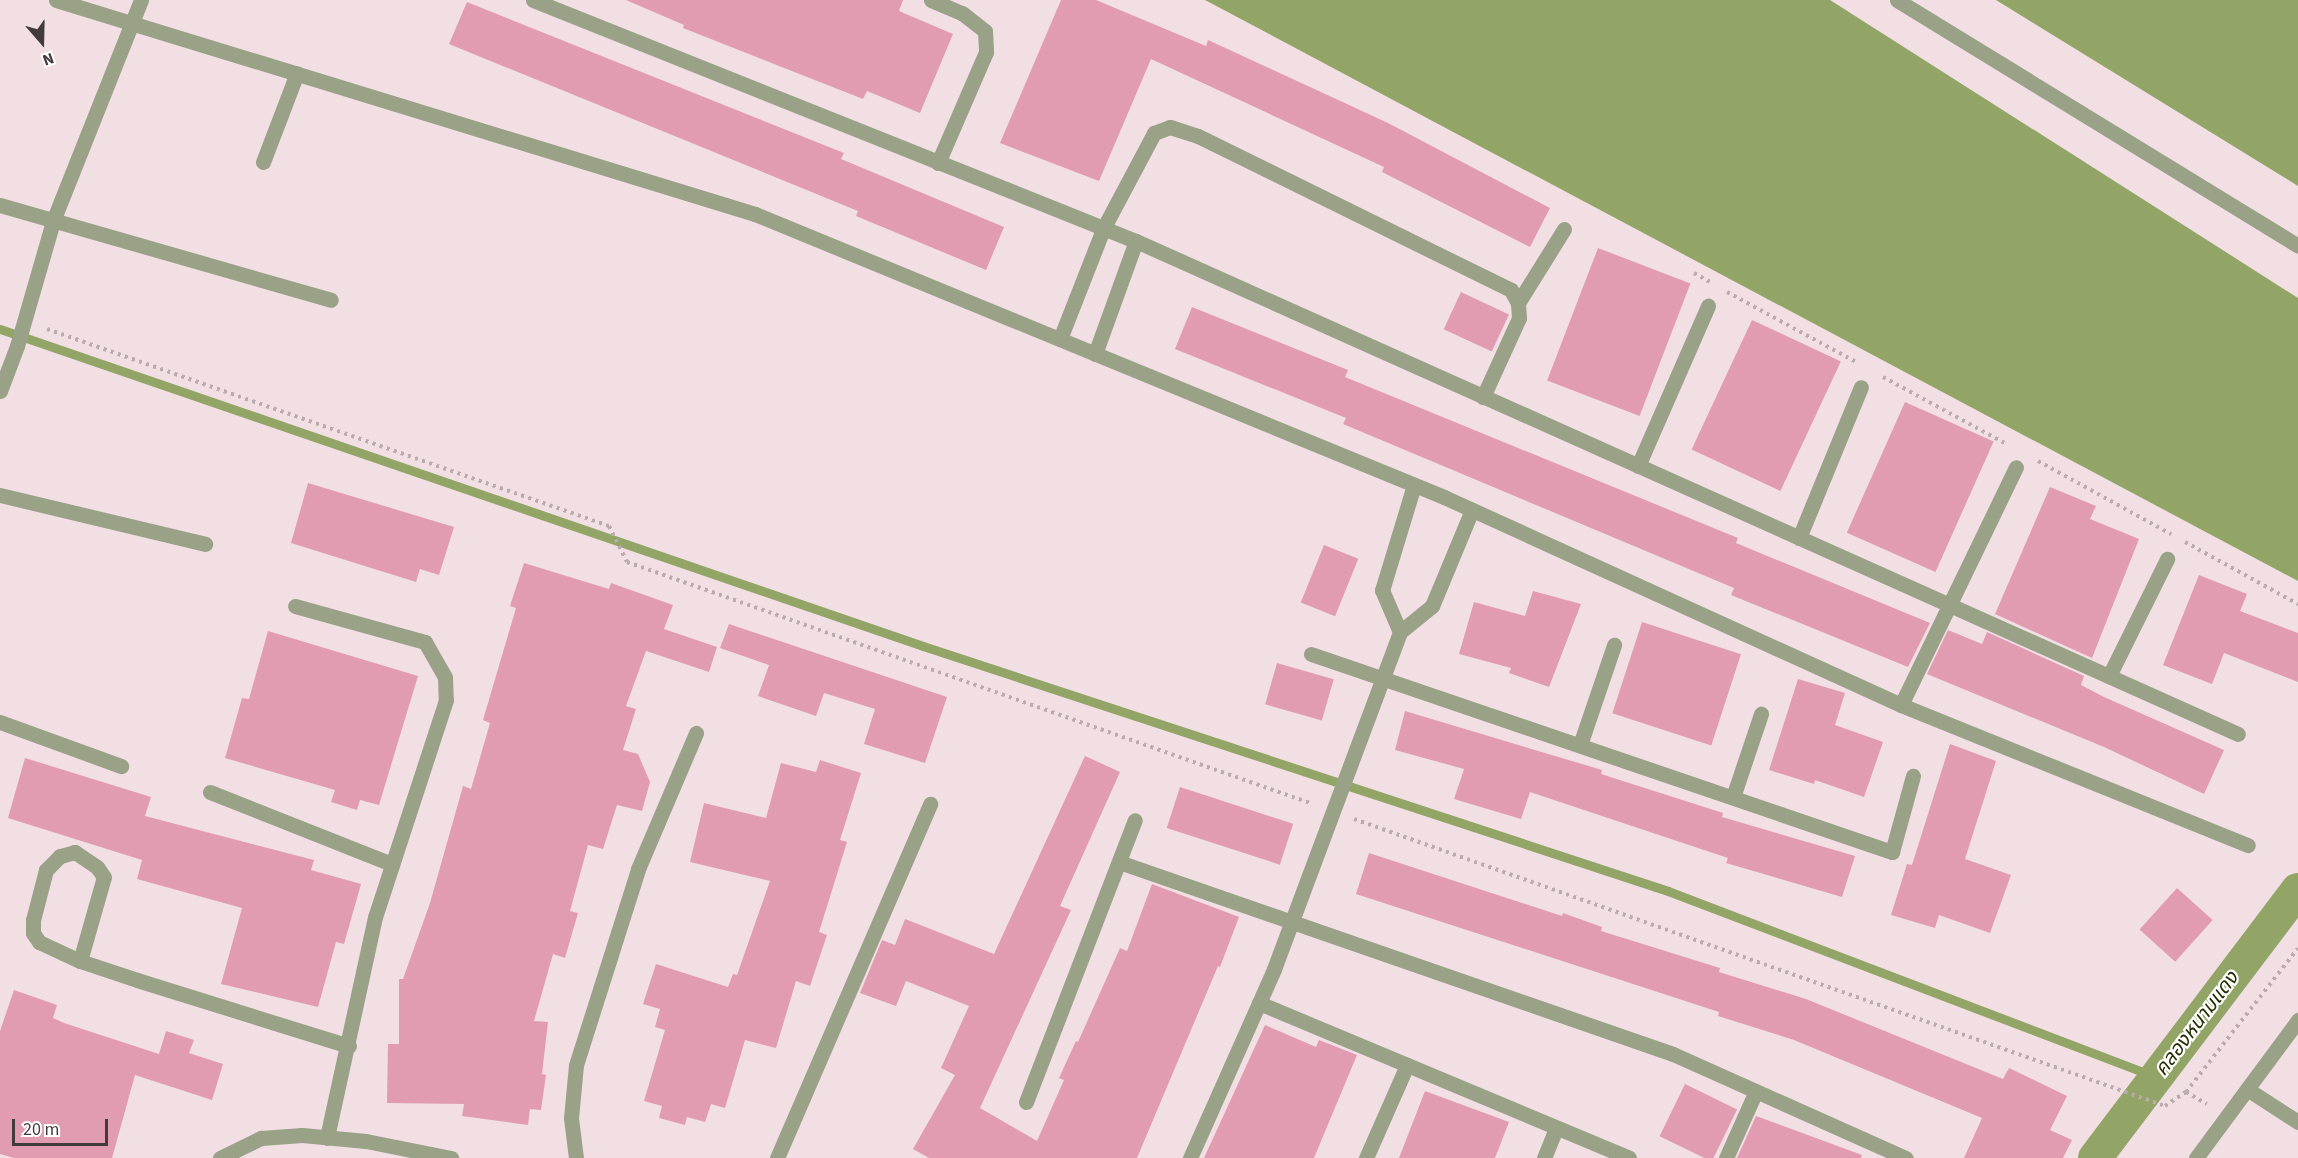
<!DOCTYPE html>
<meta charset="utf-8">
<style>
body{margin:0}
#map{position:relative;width:2298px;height:1158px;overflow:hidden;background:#f1dfe4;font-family:"Source Sans 3","Noto Sans Thai",sans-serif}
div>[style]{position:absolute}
.water>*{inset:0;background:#92a567}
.stream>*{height:9px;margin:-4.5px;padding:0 4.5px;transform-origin:4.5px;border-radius:4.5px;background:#92a567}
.canal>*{height:34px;margin:-17px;padding:0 17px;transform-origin:17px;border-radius:17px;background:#92a567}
.building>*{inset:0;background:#e29cb2;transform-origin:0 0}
.path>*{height:4px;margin-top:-2px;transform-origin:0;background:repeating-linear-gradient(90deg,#baabaf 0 3px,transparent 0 7.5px)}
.service>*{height:15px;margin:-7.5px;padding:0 7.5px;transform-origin:7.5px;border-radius:7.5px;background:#99a187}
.minor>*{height:15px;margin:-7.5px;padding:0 7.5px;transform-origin:7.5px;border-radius:7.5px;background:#99a187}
span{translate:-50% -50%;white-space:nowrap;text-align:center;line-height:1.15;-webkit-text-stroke:4.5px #fff;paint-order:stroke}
.water-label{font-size:20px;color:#242f00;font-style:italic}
.north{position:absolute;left:12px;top:12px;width:60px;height:60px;-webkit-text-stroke:4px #fff;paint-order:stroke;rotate:160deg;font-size:16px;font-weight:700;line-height:24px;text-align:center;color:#423b3d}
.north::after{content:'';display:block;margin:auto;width:21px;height:27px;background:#423b3d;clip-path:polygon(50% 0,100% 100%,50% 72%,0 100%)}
.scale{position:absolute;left:12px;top:1119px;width:96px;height:27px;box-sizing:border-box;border:3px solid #423b3d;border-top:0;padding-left:8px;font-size:18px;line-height:21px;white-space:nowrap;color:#423b3d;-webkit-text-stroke:4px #fff;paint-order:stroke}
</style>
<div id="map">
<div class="water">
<div style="clip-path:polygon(1205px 0,1830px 0,2298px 298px,2298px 581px)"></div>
<div style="clip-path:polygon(1996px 0,2298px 0,2298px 186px)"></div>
</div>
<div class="stream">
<div style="left:0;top:329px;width:976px;rotate:18.95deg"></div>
<div style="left:923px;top:646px;width:784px;rotate:18.2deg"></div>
<div style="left:1668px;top:891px;width:522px;rotate:20.86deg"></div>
</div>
<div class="canal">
<div style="left:2095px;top:1158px;width:336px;rotate:-52.9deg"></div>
</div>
<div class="building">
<div style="clip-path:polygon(626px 0,903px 0,899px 11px,953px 34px,920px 113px,867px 91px,863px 99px,683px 28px,684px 25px)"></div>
<div style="clip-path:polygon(1061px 0,1096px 0,1206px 46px,1208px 40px,1388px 123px,1550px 208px,1530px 247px,1382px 172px,1384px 167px,1151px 59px,1099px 181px,1000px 143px)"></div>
<div style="clip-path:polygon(467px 2px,844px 153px,841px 159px,1004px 227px,986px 270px,856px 216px,858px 211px,449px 44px)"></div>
<div style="left:1598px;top:248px;width:99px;height:142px;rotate:21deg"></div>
<div style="left:1461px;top:292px;width:53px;height:41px;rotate:25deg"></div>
<div style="clip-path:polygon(1192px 307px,1348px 370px,1345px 377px,1738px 538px,1736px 543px,1930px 623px,1908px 667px,1731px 595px,1734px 588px,1343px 424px,1346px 418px,1175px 349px)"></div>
<div style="left:1752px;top:320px;width:98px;height:143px;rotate:25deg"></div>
<div style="left:1905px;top:402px;width:97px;height:143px;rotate:24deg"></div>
<div style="clip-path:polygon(308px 483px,454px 527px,439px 575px,420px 569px,416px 582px,291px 543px)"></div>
<div style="clip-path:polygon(2050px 487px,2096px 506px,2090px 519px,2139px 539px,2092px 658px,1995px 614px)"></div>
<div style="left:1324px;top:545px;width:37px;height:62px;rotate:22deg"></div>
<div style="clip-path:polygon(524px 563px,609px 589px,611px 583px,673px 605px,664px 629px,717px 647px,709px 672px,646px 651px,626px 706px,636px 709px,623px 750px,638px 754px,650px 782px,642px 811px,617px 805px,603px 849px,588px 845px,570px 911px,578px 913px,565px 958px,553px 954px,534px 1021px,548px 1022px,542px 1074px,546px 1075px,541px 1110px,530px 1109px,528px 1125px,462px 1116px,464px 1104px,387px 1103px,388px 1044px,399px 1044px,399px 979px,403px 979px,430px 903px,463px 786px,471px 789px,490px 723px,483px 720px,516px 608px,510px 606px)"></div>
<div style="clip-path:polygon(2199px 575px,2247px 594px,2240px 611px,2298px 633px,2298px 682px,2224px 653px,2212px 684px,2163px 665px)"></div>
<div style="clip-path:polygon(1533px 591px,1581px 604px,1549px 687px,1509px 673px,1511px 668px,1459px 654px,1474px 602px,1525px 616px)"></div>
<div style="left:1642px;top:622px;width:104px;height:96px;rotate:18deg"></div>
<div style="clip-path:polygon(729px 624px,947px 697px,925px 763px,864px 744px,875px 709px,824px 693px,816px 716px,758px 696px,769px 665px,720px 648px)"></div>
<div style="clip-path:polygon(1948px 630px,1982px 644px,1987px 632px,2084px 676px,2081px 685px,2104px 697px,2224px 750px,2204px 794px,2104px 747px,1927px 674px)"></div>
<div style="clip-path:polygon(268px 631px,418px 676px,379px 805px,360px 800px,357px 810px,331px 802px,335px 790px,225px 758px,242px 698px,249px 699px)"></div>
<div style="left:1277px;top:663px;width:59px;height:43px;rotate:16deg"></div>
<div style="clip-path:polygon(1798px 679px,1845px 693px,1835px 725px,1883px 742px,1864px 797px,1815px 780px,1814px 784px,1769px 770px)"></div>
<div style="clip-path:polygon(1405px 711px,1602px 770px,1601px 774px,1723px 813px,1722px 817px,1855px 856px,1842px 897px,1726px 863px,1728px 858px,1530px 792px,1521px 819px,1454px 799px,1464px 769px,1395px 750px)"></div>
<div style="clip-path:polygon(1950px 744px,1996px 761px,1965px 859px,2011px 875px,1990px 933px,1939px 915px,1935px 928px,1891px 915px,1907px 864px,1912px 865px)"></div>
<div style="clip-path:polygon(1085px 756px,1120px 772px,1060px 906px,1071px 910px,980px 1108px,1037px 1141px,1064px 1080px,1059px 1078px,1076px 1041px,1078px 1042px,1120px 948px,1127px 951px,1152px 884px,1239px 917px,1220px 967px,1218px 966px,1137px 1158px,929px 1158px,913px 1149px,955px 1075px,941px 1068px,969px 1006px,906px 981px,896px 1006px,860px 993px,882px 940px,895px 945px,905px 919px,994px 954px)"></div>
<div style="clip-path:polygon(25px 758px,151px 797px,145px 816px,314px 860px,311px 870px,361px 884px,344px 944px,336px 942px,318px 1007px,221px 984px,242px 908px,137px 879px,142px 860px,8px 818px)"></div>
<div style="clip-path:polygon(820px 760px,861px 773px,840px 840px,847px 842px,819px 932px,827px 935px,810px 986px,796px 981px,776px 1048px,745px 1040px,725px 1108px,711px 1104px,705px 1122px,687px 1117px,685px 1125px,659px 1118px,662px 1106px,644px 1101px,665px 1030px,655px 1027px,660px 1009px,643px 1004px,656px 964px,728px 987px,733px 974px,737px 975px,770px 881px,690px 862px,704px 803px,766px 818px,781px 763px,816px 772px)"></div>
<div style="left:1180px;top:787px;width:119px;height:43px;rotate:18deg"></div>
<div style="clip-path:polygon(1369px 853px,1562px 916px,1563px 913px,1602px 927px,1601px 931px,1720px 968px,1719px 972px,1806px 999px,2003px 1079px,2009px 1068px,2067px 1096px,2050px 1130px,2072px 1140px,2063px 1158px,1964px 1158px,1982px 1118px,1794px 1040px,1718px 1016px,1719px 1012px,1356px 894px)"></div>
<div style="left:2177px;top:888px;width:48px;height:56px;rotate:42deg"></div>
<div style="clip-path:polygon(14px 990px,57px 1005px,53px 1018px,64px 1023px,159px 1054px,166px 1031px,194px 1040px,189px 1053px,223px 1064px,212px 1100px,135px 1075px,112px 1158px,14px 1158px,0 1154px,0 1031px)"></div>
<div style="clip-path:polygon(1265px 1025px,1316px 1047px,1319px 1040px,1357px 1055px,1314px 1158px,1204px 1158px)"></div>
<div style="left:1685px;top:1084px;width:58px;height:58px;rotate:26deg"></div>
<div style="clip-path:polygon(1425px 1091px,1509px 1122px,1495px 1158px,1399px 1158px)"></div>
<div style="clip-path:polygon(1756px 1116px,1862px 1155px,1861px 1158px,1737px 1158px)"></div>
</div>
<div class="path">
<div style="left:1694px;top:273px;width:18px;rotate:29deg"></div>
<div style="left:1727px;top:292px;width:149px;rotate:28.5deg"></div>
<div style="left:47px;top:329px;width:596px;rotate:19.32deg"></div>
<div style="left:609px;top:526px;width:40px;rotate:63.4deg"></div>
<div style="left:627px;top:562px;width:724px;rotate:19.44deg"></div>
<div style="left:1883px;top:377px;width:142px;rotate:28.5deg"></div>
<div style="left:2038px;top:461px;width:152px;rotate:28.8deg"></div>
<div style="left:2185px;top:542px;width:129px;rotate:28.8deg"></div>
<div style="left:1354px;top:819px;width:860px;rotate:19.49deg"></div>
<div style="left:2165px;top:1106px;width:25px;rotate:-34deg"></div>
<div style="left:2186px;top:1092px;width:24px;rotate:30deg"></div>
<div style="left:2186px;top:1092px;width:182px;rotate:-52.1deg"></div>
</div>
<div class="service">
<div style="left:263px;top:162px;width:95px;rotate:-69.1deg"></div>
<div style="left:1518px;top:303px;width:87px;rotate:-58.1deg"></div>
<div style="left:1638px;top:466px;width:175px;rotate:-66.4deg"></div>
<div style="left:1799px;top:538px;width:163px;rotate:-67.7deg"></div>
<div style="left:2109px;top:676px;width:131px;rotate:-63.6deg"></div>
<div style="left:1901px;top:705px;width:264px;rotate:-64.2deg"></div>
</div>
<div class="minor">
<div style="left:56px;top:0;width:731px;rotate:17.02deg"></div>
<div style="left:755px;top:214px;width:745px;rotate:22.33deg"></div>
<div style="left:1444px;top:497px;width:502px;rotate:24.47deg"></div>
<div style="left:1901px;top:705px;width:374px;rotate:22deg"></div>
<div style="left:533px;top:0;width:649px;rotate:21.79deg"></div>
<div style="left:931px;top:0;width:34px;rotate:23deg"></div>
<div style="left:962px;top:13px;width:29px;rotate:38deg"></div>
<div style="left:985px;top:31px;width:21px;rotate:87deg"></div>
<div style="left:986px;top:52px;width:121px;rotate:113.4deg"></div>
<div style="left:1897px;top:0;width:470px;rotate:31.5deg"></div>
<div style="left:0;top:205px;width:344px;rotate:16deg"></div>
<div style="left:1060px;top:339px;width:118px;rotate:-68.6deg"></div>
<div style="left:1103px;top:229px;width:109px;rotate:-62deg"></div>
<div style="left:1154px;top:133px;width:17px;rotate:-21deg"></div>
<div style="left:1170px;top:127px;width:29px;rotate:18deg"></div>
<div style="left:1198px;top:136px;width:349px;rotate:26.2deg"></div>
<div style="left:1511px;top:290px;width:15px;rotate:62deg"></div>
<div style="left:1518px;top:303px;width:15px;rotate:86deg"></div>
<div style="left:1519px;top:318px;width:87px;rotate:114.5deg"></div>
<div style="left:1095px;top:354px;width:120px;rotate:-70.1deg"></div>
<div style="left:1136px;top:241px;width:1207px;rotate:24.1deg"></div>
<div style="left:0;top:391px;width:48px;rotate:-69.3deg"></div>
<div style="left:17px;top:346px;width:130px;rotate:-73.9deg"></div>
<div style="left:53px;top:221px;width:238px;rotate:-68.3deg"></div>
<div style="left:1414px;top:485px;width:110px;rotate:106.9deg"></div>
<div style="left:1382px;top:590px;width:46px;rotate:66.8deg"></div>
<div style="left:1400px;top:632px;width:41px;rotate:-39.1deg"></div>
<div style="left:1432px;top:606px;width:104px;rotate:-67.4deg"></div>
<div style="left:0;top:495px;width:211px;rotate:13.4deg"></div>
<div style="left:295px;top:606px;width:135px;rotate:15.5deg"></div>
<div style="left:425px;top:642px;width:40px;rotate:60.3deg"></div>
<div style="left:445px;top:677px;width:23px;rotate:88deg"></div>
<div style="left:446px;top:700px;width:228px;rotate:108.1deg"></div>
<div style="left:375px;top:917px;width:226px;rotate:102.3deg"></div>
<div style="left:1311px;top:654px;width:614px;rotate:18.82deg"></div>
<div style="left:1892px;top:852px;width:79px;rotate:-74.6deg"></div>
<div style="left:0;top:722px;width:129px;rotate:20deg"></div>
<div style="left:1580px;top:745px;width:106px;rotate:-71.2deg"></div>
<div style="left:210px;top:792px;width:196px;rotate:21.6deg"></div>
<div style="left:1733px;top:797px;width:88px;rotate:-71.4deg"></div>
<div style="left:1119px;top:862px;width:586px;rotate:19.11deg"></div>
<div style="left:1673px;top:1054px;width:255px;rotate:24.1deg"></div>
<div style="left:80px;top:961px;width:87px;rotate:-74.1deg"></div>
<div style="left:104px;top:877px;width:12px;rotate:-125deg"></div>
<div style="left:97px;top:867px;width:27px;rotate:-146deg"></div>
<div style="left:75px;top:852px;width:16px;rotate:165deg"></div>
<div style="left:60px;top:856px;width:20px;rotate:135deg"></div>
<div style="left:46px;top:870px;width:52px;rotate:104.6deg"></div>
<div style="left:33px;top:920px;width:13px;rotate:90deg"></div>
<div style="left:33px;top:933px;width:11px;rotate:56deg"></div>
<div style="left:39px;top:942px;width:45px;rotate:24.9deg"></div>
<div style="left:80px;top:961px;width:60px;rotate:18.4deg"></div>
<div style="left:137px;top:980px;width:222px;rotate:17.3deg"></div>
<div style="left:1259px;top:1003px;width:401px;rotate:22.7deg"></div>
<div style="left:2247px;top:1089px;width:61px;rotate:32.9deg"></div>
<div style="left:1026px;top:1102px;width:302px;rotate:-68.9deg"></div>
<div style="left:220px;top:1158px;width:46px;rotate:-26deg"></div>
<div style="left:261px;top:1138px;width:41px;rotate:-4.2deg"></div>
<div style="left:302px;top:1135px;width:64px;rotate:5.4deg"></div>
<div style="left:366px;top:1141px;width:87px;rotate:11.3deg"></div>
<div style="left:576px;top:1158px;width:40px;rotate:-97.1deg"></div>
<div style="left:571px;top:1118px;width:53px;rotate:-84.6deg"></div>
<div style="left:576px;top:1065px;width:206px;rotate:-72.4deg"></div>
<div style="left:638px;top:869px;width:148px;rotate:-66.9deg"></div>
<div style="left:777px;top:1158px;width:386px;rotate:-66.6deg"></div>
<div style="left:1190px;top:1158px;width:207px;rotate:-66deg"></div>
<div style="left:1274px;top:969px;width:360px;rotate:-69.5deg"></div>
<div style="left:1366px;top:1158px;width:102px;rotate:-66.2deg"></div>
<div style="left:1544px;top:1158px;width:32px;rotate:-68deg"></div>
<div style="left:1726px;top:1158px;width:73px;rotate:-65.9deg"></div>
<div style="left:2196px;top:1158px;width:172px;rotate:-53.5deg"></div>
</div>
<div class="water-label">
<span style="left:2197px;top:1024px;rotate:-53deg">คลองหนามแดง</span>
</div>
<div class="north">N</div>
<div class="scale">20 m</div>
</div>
